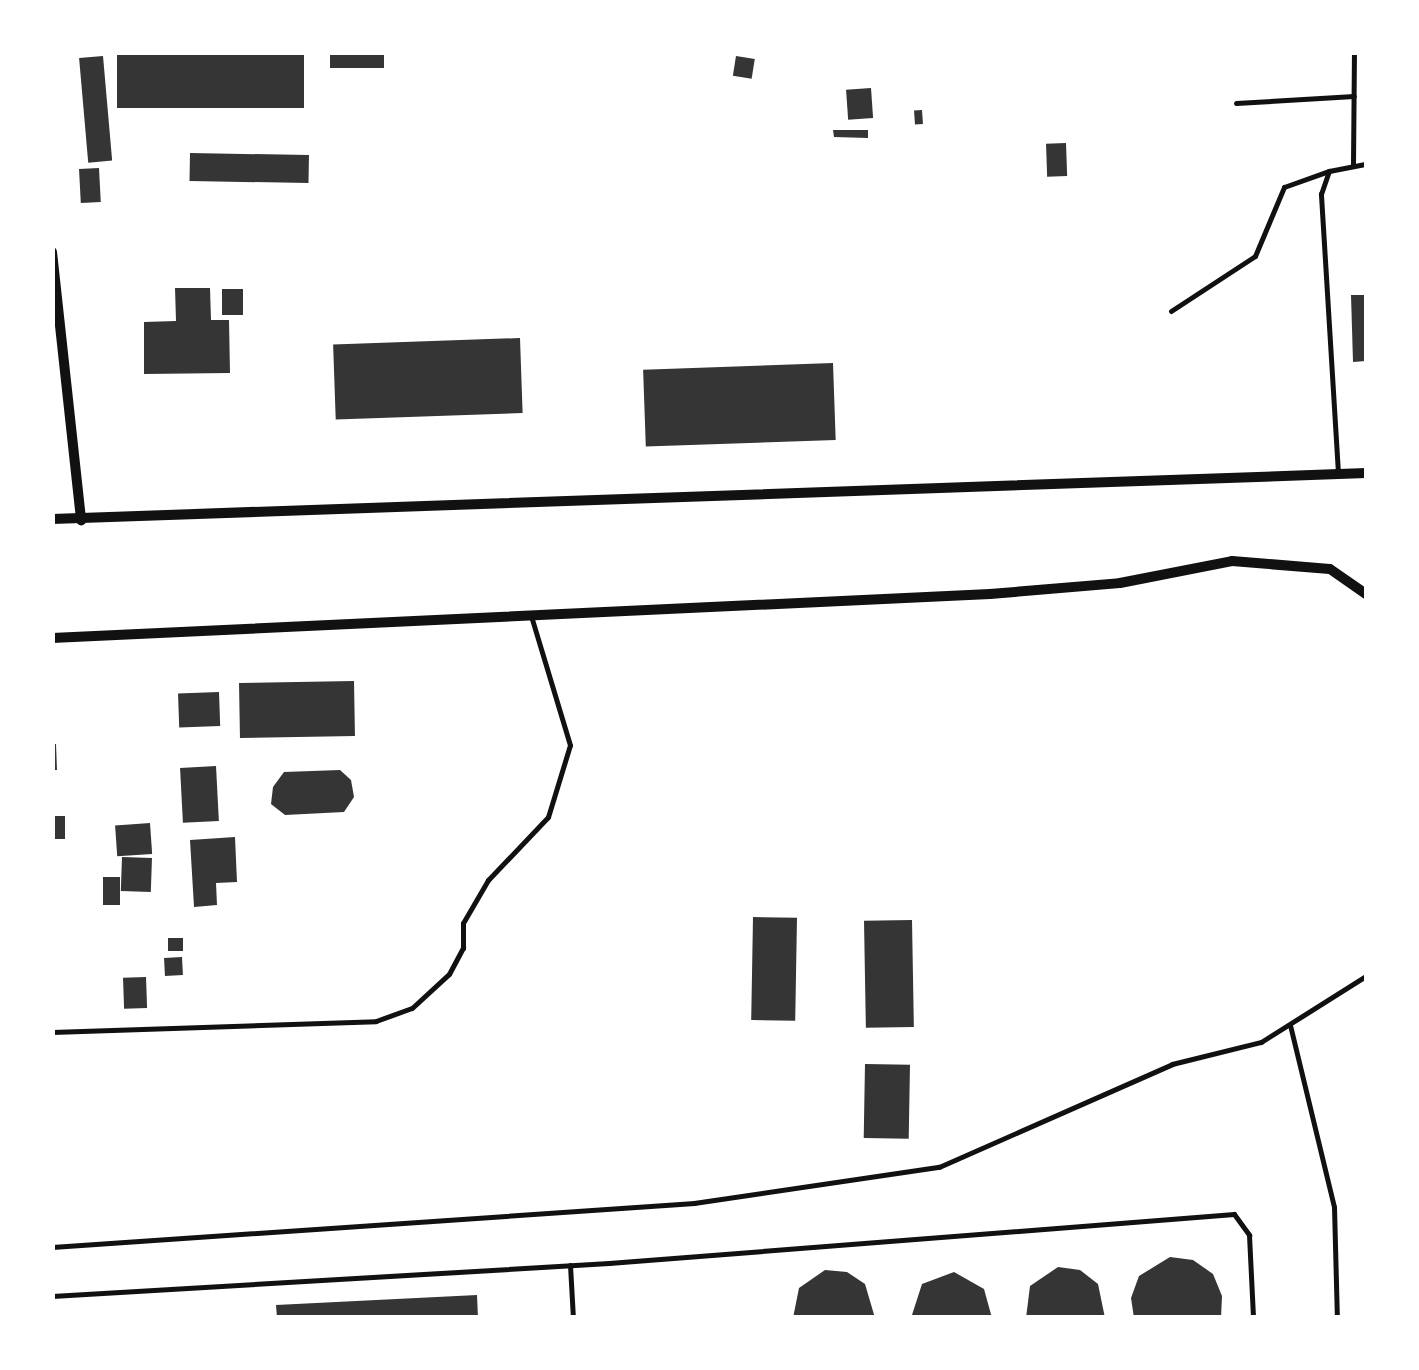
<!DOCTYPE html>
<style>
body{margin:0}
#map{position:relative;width:1419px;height:1370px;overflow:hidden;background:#fff;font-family:"Asap Condensed",sans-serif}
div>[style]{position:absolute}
.building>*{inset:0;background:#353535;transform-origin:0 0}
.service>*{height:5px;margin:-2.5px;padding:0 2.5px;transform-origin:2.5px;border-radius:2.5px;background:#111}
.minor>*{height:10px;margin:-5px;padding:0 5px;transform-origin:5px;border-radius:5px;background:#111}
span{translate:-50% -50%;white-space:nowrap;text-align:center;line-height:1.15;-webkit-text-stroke:10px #fff;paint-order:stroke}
.frame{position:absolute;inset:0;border:55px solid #fff;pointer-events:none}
</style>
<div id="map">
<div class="building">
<div style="left:117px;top:52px;width:187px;height:56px"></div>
<div style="left:330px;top:52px;width:54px;height:16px"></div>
<div style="left:103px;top:56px;width:105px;height:24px;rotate:85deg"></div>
<div style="left:736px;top:56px;width:19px;height:20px;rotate:9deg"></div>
<div style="left:871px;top:88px;width:30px;height:25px;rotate:86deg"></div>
<div style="left:922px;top:110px;width:14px;height:8px;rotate:86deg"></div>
<div style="clip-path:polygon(833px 130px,868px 130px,868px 138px,834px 137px)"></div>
<div style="left:1066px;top:143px;width:33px;height:20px;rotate:88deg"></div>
<div style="left:190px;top:153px;width:119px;height:28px;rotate:1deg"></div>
<div style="left:99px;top:168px;width:34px;height:20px;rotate:87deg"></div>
<div style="clip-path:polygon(175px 288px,210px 288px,211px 320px,229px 320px,230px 373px,144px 374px,144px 322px,176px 321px)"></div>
<div style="left:222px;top:289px;width:21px;height:26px"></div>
<div style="clip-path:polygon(1351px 295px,1366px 295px,1366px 361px,1353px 362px)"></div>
<div style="left:520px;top:338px;width:75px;height:187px;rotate:88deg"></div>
<div style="left:833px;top:363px;width:77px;height:190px;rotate:88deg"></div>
<div style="left:354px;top:681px;width:55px;height:115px;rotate:89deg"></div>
<div style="left:219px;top:692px;width:34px;height:41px;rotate:88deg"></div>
<div style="clip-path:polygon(52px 744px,56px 744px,57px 770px,52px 770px)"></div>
<div style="left:216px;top:766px;width:55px;height:36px;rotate:87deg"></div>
<div style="clip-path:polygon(340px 770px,351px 780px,354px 797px,344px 812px,285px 815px,271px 804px,273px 787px,284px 772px)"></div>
<div style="left:52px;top:816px;width:13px;height:23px"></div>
<div style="left:150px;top:823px;width:31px;height:35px;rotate:86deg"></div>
<div style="clip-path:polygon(235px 837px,237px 882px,216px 883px,217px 905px,194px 907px,190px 840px)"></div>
<div style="left:122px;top:857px;width:30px;height:34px;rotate:2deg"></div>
<div style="left:103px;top:877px;width:17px;height:28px"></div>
<div style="left:753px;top:917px;width:44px;height:103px;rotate:1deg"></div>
<div style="left:912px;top:920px;width:107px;height:48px;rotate:89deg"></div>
<div style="left:168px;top:938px;width:15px;height:13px"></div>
<div style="left:182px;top:957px;width:18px;height:18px;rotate:87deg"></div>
<div style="left:146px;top:977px;width:31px;height:23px;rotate:88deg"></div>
<div style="left:865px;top:1064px;width:45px;height:74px;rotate:1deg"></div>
<div style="clip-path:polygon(1170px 1257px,1193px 1260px,1213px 1274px,1222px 1296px,1221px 1318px,1134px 1318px,1131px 1298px,1139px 1276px)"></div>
<div style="clip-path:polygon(1058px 1267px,1080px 1270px,1098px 1284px,1105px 1318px,1026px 1318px,1030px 1286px)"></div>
<div style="clip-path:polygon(825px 1270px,847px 1272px,865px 1284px,875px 1318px,793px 1318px,799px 1288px)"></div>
<div style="clip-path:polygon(954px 1272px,984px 1289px,992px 1318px,911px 1318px,922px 1284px)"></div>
<div style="clip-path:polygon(477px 1295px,478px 1318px,277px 1318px,276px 1305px)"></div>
</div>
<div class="service">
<div style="left:1236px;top:103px;width:118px;rotate:-3.4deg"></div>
<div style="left:1353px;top:164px;width:112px;rotate:-89.5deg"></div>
<div style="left:1171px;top:311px;width:100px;rotate:-33.2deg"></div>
<div style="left:1255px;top:256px;width:75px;rotate:-67.2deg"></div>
<div style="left:1284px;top:187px;width:48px;rotate:-19.6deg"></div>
<div style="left:1338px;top:473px;width:280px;rotate:-93.5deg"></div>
<div style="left:1321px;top:194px;width:24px;rotate:-71deg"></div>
<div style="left:1329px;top:171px;width:38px;rotate:-11deg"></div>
<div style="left:1290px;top:1025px;width:187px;rotate:76.4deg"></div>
<div style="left:1334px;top:1207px;width:111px;rotate:88.5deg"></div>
<div style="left:52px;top:1032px;width:324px;rotate:-1.9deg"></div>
<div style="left:376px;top:1021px;width:38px;rotate:-20deg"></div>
<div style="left:412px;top:1008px;width:50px;rotate:-42.6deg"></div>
<div style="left:449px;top:974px;width:30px;rotate:-62deg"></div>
<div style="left:463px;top:948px;width:25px;rotate:-90deg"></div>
<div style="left:463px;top:923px;width:50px;rotate:-59.8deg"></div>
<div style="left:488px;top:880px;width:87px;rotate:-46.4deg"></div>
<div style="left:548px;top:817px;width:75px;rotate:-73deg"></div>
<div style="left:570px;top:745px;width:132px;rotate:-106.8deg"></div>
<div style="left:52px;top:1247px;width:644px;rotate:-3.92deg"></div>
<div style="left:694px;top:1203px;width:248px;rotate:-8.4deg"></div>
<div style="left:939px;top:1167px;width:255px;rotate:-23.8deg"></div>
<div style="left:1172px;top:1064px;width:92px;rotate:-13.9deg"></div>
<div style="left:1261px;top:1042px;width:124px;rotate:-32.2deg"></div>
<div style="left:570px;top:1265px;width:53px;rotate:86.8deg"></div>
<div style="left:52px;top:1296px;width:558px;rotate:-3.39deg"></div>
<div style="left:609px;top:1263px;width:627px;rotate:-4.48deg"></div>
<div style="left:1234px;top:1214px;width:26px;rotate:54deg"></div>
<div style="left:1249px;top:1235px;width:83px;rotate:87.2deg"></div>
</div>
<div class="minor">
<div style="left:52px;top:252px;width:270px;rotate:83.8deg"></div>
<div style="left:52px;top:519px;width:1315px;rotate:-2deg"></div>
<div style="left:52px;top:638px;width:939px;rotate:-2.69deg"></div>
<div style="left:990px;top:594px;width:130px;rotate:-4.8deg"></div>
<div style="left:1120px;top:583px;width:114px;rotate:-11.1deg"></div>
<div style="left:1232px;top:561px;width:98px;rotate:4.7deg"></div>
<div style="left:1330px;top:569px;width:44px;rotate:34.8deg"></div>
</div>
<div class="frame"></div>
</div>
